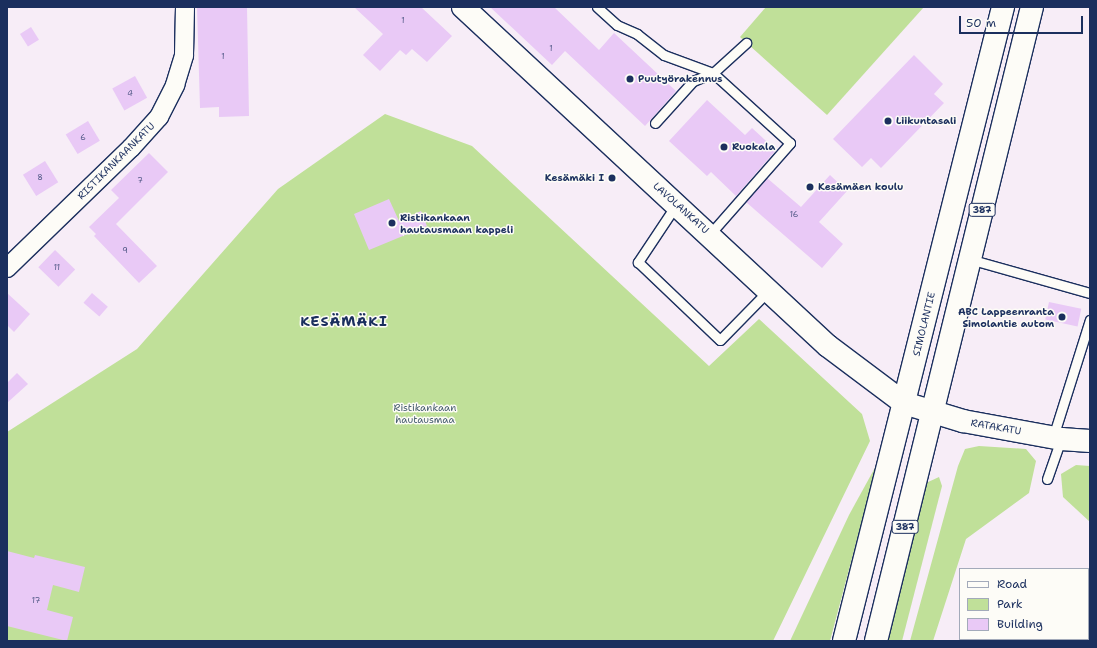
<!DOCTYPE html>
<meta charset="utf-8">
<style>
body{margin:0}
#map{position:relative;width:1097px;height:648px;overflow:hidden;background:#f7edf7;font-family:"Shantell Sans",sans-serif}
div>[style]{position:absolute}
.green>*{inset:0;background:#c0e099}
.building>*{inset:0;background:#e9c9f6;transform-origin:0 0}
.roads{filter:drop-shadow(1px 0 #1b2f5e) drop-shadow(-1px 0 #1b2f5e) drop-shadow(0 1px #1b2f5e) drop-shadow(0 -1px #1b2f5e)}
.lane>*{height:9px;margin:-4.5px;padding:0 4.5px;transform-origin:4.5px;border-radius:4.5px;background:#fdfcf7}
.street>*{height:18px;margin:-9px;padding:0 9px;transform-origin:9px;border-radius:9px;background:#fdfcf7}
.secondary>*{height:22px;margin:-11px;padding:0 11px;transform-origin:11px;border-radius:11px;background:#fdfcf7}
.primary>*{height:22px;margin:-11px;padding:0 11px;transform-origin:11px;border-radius:11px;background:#fdfcf7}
.dots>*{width:11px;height:11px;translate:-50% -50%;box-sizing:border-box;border:2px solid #fdfcf7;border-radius:50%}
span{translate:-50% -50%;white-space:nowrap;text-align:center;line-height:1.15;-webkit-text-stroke:3px #fdfcf7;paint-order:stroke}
.number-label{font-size:8px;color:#4e5684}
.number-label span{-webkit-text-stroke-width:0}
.shield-label span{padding:1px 3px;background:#fdfcf7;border:1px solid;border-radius:3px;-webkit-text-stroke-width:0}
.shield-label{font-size:9px;color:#1b2f5e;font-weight:700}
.poi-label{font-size:10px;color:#1b2f5e;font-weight:700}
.left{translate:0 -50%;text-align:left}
.right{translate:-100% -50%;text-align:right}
.street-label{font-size:10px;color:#1b2f5e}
.park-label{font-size:10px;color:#445b6d}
.district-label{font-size:14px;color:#1b2f5e;font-weight:700;letter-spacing:1px}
.frame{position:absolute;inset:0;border:8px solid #1b2f5e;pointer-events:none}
.legend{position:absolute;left:959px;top:568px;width:130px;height:72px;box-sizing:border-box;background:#fdfcf7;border:1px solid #a3aaba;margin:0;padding:5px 7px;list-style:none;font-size:12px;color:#1b2f5e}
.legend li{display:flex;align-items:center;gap:8px;height:20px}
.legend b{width:20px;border:1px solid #a3aaba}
.scale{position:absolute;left:959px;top:16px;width:124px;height:18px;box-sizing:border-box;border:2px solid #1b2f5e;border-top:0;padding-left:5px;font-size:12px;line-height:14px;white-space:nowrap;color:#1b2f5e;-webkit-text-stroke:3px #fdfcf7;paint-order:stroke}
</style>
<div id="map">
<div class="green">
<div style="clip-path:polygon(766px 7px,924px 7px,827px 115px,740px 37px)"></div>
<div style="clip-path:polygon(385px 114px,472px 146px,709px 366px,759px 319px,862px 414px,870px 441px,773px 641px,7px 641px,7px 432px,137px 349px,278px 189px)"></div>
<div style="clip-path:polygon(979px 446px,1026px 449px,1036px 461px,1029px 493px,966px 539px,933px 641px,910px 641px,958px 466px,965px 449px)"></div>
<div style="clip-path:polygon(877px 464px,830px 641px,790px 641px,849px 515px)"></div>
<div style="clip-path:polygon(1076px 465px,1090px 466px,1090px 522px,1063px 497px,1061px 474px)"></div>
<div style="clip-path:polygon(939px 477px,942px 486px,902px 641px,886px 641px,926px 483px)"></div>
</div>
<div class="building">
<div style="clip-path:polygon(197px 7px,247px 7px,249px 116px,219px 117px,219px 107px,200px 108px)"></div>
<div style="clip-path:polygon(354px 7px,421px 7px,452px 36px,427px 62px,412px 49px,406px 55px,400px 50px,380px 71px,363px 55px,383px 34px)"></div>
<div style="clip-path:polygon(490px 7px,554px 7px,599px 50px,614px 33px,676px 91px,645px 126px,565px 51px,552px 65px)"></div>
<div style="left:31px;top:27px;width:15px;height:13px;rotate:58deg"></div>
<div style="clip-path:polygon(914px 55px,943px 84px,934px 94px,944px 103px,881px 168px,871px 158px,862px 167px,833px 139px)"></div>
<div style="left:135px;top:76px;width:25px;height:26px;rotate:61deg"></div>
<div style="clip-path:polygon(707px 100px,745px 135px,752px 128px,776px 150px,736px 196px,711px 172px,707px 176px,669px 141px)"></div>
<div style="left:88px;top:121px;width:23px;height:26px;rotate:59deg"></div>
<div style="clip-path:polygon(149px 153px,168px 172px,116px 224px,157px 266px,139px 283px,94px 236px,96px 234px,89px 227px,119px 198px,111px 190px)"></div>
<div style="left:45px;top:161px;width:25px;height:26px;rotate:58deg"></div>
<div style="clip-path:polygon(830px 175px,847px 191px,819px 222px,843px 244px,822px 268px,746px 202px,767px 178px,801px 207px)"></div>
<div style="clip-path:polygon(389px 199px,399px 221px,421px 211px,427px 226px,369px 250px,354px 214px)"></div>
<div style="left:55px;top:250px;width:28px;height:24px;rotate:44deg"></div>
<div style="clip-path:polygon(7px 293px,30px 314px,14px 332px,7px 325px)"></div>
<div style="left:92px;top:293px;width:21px;height:13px;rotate:41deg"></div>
<div style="left:1049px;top:302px;width:33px;height:18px;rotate:12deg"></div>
<div style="clip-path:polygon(17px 373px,28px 384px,7px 403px,7px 383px)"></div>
<div style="clip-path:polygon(7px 551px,34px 558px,35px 555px,85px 567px,79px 592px,53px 585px,47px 610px,73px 617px,67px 641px,7px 626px)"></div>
</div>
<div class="roads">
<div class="lane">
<div style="left:597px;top:7px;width:27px;rotate:42deg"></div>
<div style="left:617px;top:25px;width:22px;rotate:24deg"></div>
<div style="left:637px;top:34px;width:34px;rotate:38deg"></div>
<div style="left:664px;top:55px;width:52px;rotate:20.2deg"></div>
<div style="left:713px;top:73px;width:104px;rotate:42.3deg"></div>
<div style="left:790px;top:143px;width:121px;rotate:131.3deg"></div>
<div style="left:655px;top:123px;width:57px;rotate:-47.9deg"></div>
<div style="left:693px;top:81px;width:22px;rotate:-22deg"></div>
<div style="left:713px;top:73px;width:45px;rotate:-42.3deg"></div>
<div style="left:676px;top:205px;width:69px;rotate:123.7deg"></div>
<div style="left:638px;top:262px;width:113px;rotate:43.6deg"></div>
<div style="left:720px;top:340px;width:70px;rotate:-45.6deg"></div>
<div style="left:969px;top:259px;width:126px;rotate:15.7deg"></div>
<div style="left:1053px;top:437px;width:123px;rotate:-72.5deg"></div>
<div style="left:1047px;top:479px;width:42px;rotate:-70.7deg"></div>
</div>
<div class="street">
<div style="left:7px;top:268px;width:173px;rotate:-44.1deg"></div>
<div style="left:131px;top:148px;width:42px;rotate:-47.9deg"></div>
<div style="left:159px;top:117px;width:36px;rotate:-63deg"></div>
<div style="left:175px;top:85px;width:31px;rotate:-73deg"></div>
<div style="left:184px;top:55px;width:48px;rotate:-88.8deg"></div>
</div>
<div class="secondary">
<div style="left:463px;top:7px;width:498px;rotate:42.9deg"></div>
<div style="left:828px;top:346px;width:95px;rotate:36.9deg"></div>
<div style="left:904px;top:403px;width:62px;rotate:17deg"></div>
<div style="left:963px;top:421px;width:100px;rotate:10.4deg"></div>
<div style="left:1061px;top:439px;width:29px;rotate:4deg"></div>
</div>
<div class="primary">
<div style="left:844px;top:641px;width:654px;rotate:-75.92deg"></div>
<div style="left:876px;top:641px;width:653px;rotate:-76.18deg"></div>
</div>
</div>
<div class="dots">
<div style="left:630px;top:79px;background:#1b2f5e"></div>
<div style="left:888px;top:121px;background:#1b2f5e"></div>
<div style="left:724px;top:147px;background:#1b2f5e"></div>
<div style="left:612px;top:178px;background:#1b2f5e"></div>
<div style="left:810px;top:187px;background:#1b2f5e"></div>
<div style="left:392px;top:223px;background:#1b2f5e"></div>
<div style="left:1062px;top:317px;background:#1b2f5e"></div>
</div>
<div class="number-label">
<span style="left:403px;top:21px">1</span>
<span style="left:551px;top:49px">1</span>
<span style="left:223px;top:57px">1</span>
<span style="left:130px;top:94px">4</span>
<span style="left:83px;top:138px">6</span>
<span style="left:40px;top:178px">8</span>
<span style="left:140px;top:181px">7</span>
<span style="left:794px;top:215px">16</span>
<span style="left:125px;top:251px">9</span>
<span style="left:57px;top:268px">11</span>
<span style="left:36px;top:601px">17</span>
</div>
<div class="shield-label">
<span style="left:982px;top:210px">387</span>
<span style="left:905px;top:527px">387</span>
</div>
<div class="poi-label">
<span class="left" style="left:638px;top:79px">Puutyörakennus</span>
<span class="left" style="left:896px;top:121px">Liikuntasali</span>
<span class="left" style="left:732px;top:147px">Ruokala</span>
<span class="right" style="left:604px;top:178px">Kesämäki I</span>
<span class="left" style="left:818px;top:187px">Kesämäen koulu</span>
<span class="left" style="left:400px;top:223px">Ristikankaan<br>hautausmaan kappeli</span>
<span class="right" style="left:1054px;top:317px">ABC Lappeenranta<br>Simolantie autom</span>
</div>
<div class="street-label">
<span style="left:116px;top:161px;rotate:-45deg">RISTIKANKAANKATU</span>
<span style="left:681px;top:208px;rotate:42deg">LAVOLANKATU</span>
<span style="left:924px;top:324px;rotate:-76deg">SIMOLANTIE</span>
<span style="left:996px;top:427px;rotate:10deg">RATAKATU</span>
</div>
<div class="park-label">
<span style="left:425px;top:413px">Ristikankaan<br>hautausmaa</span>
</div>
<div class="district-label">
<span style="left:344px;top:321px">KESÄMÄKI</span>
</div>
<div class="frame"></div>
<ul class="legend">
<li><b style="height:5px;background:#fdfcf7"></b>Road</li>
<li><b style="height:11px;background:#c0e099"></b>Park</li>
<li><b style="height:11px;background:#e9c9f6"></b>Building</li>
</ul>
<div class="scale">50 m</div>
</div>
